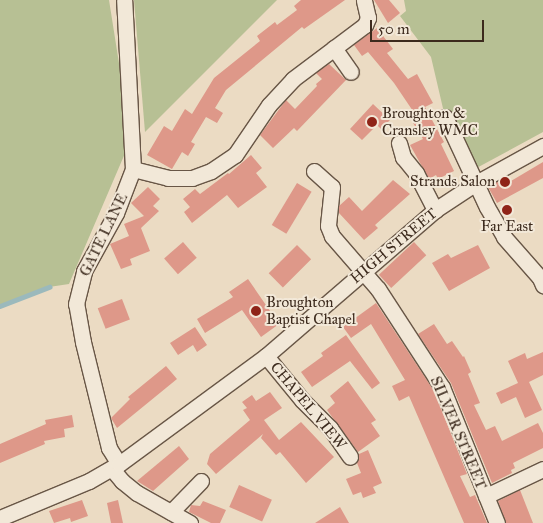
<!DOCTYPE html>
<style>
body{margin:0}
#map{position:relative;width:543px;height:523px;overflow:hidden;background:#ebdbc3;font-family:"IM FELL Great Primer",serif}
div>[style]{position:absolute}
.green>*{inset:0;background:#b7c094}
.stream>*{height:4.5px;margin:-2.25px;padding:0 2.25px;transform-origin:2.25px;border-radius:2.25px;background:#9bb9bc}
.building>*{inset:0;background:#de9889;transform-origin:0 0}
.roads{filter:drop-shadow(1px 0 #685646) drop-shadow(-1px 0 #685646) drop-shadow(0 1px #685646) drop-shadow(0 -1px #685646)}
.minor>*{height:15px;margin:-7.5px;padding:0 7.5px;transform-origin:7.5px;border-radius:7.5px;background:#f2e8d8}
.dots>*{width:14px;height:14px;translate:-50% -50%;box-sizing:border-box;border:2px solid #f2e8d8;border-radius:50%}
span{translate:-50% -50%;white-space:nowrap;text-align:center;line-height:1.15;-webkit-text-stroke:4px #f2e8d8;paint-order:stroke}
.poi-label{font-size:15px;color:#3c2a1d}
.left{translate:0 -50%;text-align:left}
.right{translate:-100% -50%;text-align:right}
.street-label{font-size:15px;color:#3c2a1d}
.scale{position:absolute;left:370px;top:20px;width:114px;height:22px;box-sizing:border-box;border:2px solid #3c2a1d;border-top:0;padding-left:6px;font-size:15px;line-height:18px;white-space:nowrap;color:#3c2a1d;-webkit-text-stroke:4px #f2e8d8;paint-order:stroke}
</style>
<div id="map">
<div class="green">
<div style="clip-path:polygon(0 0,109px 0,124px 95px,126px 151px,69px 284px,49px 287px,0 306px)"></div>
<div style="clip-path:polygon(134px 0,277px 0,145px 132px)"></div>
<div style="clip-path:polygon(404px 0,543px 0,543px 132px,471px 171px,445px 117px,431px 57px,400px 16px,406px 11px)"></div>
</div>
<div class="stream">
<div style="left:0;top:306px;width:53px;rotate:-21.2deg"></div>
</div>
<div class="building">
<div style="clip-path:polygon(301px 0,345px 0,304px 29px,302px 27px,226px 90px,215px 108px,223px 113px,217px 123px,206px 117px,191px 142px,195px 144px,188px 156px,182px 152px,172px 169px,147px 155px,164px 126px,172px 131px,185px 109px,192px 114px,214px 78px,260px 41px,257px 36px,275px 22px,277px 25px,297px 10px,294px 6px)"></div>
<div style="clip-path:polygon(374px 0,389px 0,400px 13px,388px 23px)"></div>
<div style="clip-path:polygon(377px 28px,393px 49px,387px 53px,408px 79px,417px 74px,433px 103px,425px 107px,444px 142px,441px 144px,454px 171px,438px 179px,436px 175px,429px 179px,410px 145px,423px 139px,413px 123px,419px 120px,394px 83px,368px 52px,362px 56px,354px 45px)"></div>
<div style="clip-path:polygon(329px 64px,346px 80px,297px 131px,294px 128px,273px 148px,260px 135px,286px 100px,295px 109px,317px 86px,316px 84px,322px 79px,316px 73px)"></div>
<div style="clip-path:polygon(373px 104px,390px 120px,381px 129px,377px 125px,362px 140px,350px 129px)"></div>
<div style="clip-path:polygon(251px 155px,262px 168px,256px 173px,267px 187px,238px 208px,227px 195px,192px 223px,184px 212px,190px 207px,183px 199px,195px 189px,200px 194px,228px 173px,229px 174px)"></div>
<div style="clip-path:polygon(543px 162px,543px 178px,497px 203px,488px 187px,508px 176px,511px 181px)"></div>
<div style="clip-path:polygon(393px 180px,410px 194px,375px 225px,378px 228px,364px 240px,339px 213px,339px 206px,349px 197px,362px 211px)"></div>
<div style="left:297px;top:183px;width:17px;height:49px;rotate:31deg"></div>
<div style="clip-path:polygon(148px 187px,160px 199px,153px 206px,159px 211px,141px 228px,150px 251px,130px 259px,132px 265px,121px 269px,110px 244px,129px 236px,124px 224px,144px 216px,131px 203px)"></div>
<div style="left:183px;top:242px;width:21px;height:25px;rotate:49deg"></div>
<div style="left:414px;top:242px;width:18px;height:48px;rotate:47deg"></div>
<div style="left:297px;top:245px;width:20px;height:40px;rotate:45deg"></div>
<div style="clip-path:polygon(478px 245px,490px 268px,449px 291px,432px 263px,448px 254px,451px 258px)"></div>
<div style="clip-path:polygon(248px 279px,279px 324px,261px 337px,242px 310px,205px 333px,197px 319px,233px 297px,229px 292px)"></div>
<div style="left:122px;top:299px;width:22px;height:26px;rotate:69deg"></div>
<div style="clip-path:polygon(376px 303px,434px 391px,467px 474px,460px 476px,470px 497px,475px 495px,487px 523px,464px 523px,409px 396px,399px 401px,392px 386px,405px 380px,371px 324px,351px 338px,343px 327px)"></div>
<div style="clip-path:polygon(434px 324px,447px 344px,452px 341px,463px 357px,464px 356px,471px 372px,468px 374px,480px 403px,474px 405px,486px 430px,495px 426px,502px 441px,538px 423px,543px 433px,543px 448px,513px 463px,515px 468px,511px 470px,512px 473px,492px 483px,451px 383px,418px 334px)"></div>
<div style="clip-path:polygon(195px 327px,207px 345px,197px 352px,193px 345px,178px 355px,170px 343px)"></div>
<div style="clip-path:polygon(346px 335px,380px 383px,372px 389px,350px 361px,312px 387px,301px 372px,323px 356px,321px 353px)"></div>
<div style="clip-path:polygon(543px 352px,543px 375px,529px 382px,542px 410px,525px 418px,516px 397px,501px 404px,496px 393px,518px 383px,508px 361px,525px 353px,527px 359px)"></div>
<div style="clip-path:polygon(166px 366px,177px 379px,117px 428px,111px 418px,130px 399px,128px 397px)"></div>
<div style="clip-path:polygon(348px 381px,376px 420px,371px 423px,380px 436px,358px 452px,327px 410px,335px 403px,330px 396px)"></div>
<div style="clip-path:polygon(270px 392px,282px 408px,264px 420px,279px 440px,301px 422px,334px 457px,306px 483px,280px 452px,276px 455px,261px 438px,263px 434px,216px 474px,207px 464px,210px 454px,250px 420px,243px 410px,247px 408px,242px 402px,252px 395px,256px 401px)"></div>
<div style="clip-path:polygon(72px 415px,74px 427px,64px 429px,65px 437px,44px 441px,45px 444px,0 463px,0 444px,46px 424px,45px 420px)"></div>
<div style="clip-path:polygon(179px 446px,189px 459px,153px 491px,137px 481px)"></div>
<div style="clip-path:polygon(368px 450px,382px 483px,373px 487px,376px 493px,363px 498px,361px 492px,353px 495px,346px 479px,361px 473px,357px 463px,359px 454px)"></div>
<div style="left:239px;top:485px;width:36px;height:24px;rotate:24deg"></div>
<div style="clip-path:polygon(520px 490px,533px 523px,506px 523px,498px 501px)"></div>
<div style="clip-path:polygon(82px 500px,88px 516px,71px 522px,70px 518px,54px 523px,49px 511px)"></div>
<div style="clip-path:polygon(118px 500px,123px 523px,111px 523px,107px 503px)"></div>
<div style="clip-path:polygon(203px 501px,226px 510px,220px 523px,211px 523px,189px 512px,191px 505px,200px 506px)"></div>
<div style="clip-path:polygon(340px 507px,349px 523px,315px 523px)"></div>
</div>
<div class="roads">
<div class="minor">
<div style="left:334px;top:48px;width:29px;rotate:55deg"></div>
<div style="left:445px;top:117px;width:99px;rotate:65deg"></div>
<div style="left:487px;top:207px;width:34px;rotate:60deg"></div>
<div style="left:504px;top:237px;width:55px;rotate:48.7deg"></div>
<div style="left:540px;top:278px;width:8px;rotate:67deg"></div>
<div style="left:399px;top:143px;width:15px;rotate:74deg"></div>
<div style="left:403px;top:157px;width:21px;rotate:51deg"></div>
<div style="left:416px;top:173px;width:42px;rotate:62.8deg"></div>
<div style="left:133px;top:169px;width:36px;rotate:14deg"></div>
<div style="left:168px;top:178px;width:24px"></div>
<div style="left:192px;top:178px;width:20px;rotate:-20deg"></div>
<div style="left:211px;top:171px;width:29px;rotate:-34deg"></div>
<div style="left:235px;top:155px;width:60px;rotate:-55.8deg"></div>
<div style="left:269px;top:105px;width:35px;rotate:-47deg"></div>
<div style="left:293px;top:79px;width:90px;rotate:-36.9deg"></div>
<div style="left:365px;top:25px;width:8px;rotate:-67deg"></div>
<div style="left:368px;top:18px;width:18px;rotate:-103deg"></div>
<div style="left:314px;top:171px;width:24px;rotate:42deg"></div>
<div style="left:332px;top:187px;width:39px;rotate:96deg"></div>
<div style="left:328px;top:226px;width:11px;rotate:68deg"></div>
<div style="left:332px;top:236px;width:70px;rotate:49deg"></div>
<div style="left:378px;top:289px;width:117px;rotate:56.9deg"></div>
<div style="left:442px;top:387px;width:147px;rotate:68deg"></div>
<div style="left:266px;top:356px;width:57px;rotate:50.7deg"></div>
<div style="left:302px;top:400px;width:40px;rotate:45deg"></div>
<div style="left:330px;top:428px;width:35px;rotate:55deg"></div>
<div style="left:119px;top:464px;width:19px;rotate:-122deg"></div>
<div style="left:109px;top:448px;width:109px;rotate:-103.8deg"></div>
<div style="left:83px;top:342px;width:39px;rotate:-100deg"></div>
<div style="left:76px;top:304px;width:34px;rotate:-76deg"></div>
<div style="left:84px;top:271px;width:66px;rotate:-61.1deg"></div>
<div style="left:116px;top:213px;width:47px;rotate:-68.9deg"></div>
<div style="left:133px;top:169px;width:169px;rotate:-93deg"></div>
<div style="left:112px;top:469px;width:16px;rotate:50deg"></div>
<div style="left:122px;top:481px;width:19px;rotate:39deg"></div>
<div style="left:137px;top:493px;width:61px;rotate:29.5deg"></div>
<div style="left:486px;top:496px;width:63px;rotate:-25.3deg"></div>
<div style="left:171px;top:512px;width:43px;rotate:-45.9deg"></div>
<div style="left:0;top:518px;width:96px;rotate:-22.6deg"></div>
<div style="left:89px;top:481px;width:34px;rotate:-30deg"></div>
<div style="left:119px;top:464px;width:182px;rotate:-36.3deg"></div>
<div style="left:266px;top:356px;width:223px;rotate:-40.8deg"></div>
<div style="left:435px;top:210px;width:49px;rotate:-33.4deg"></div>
<div style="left:476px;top:183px;width:77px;rotate:-28.9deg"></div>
</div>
</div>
<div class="dots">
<div style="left:372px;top:122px;background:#8f2418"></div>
<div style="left:505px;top:182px;background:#8f2418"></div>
<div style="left:507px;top:210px;background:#8f2418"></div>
<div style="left:256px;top:311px;background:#8f2418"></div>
</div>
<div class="poi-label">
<span class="left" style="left:382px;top:122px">Broughton &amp;<br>Cransley WMC</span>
<span class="right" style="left:495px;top:182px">Strands Salon</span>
<span style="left:507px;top:227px">Far East</span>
<span class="left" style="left:266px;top:311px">Broughton<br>Baptist Chapel</span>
</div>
<div class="street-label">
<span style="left:104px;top:235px;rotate:-64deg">GATE LANE</span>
<span style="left:394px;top:246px;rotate:-40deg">HIGH STREET</span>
<span style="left:308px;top:406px;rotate:50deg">CHAPEL VIEW</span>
<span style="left:458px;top:433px;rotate:67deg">SILVER STREET</span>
</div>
<div class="scale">50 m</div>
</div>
